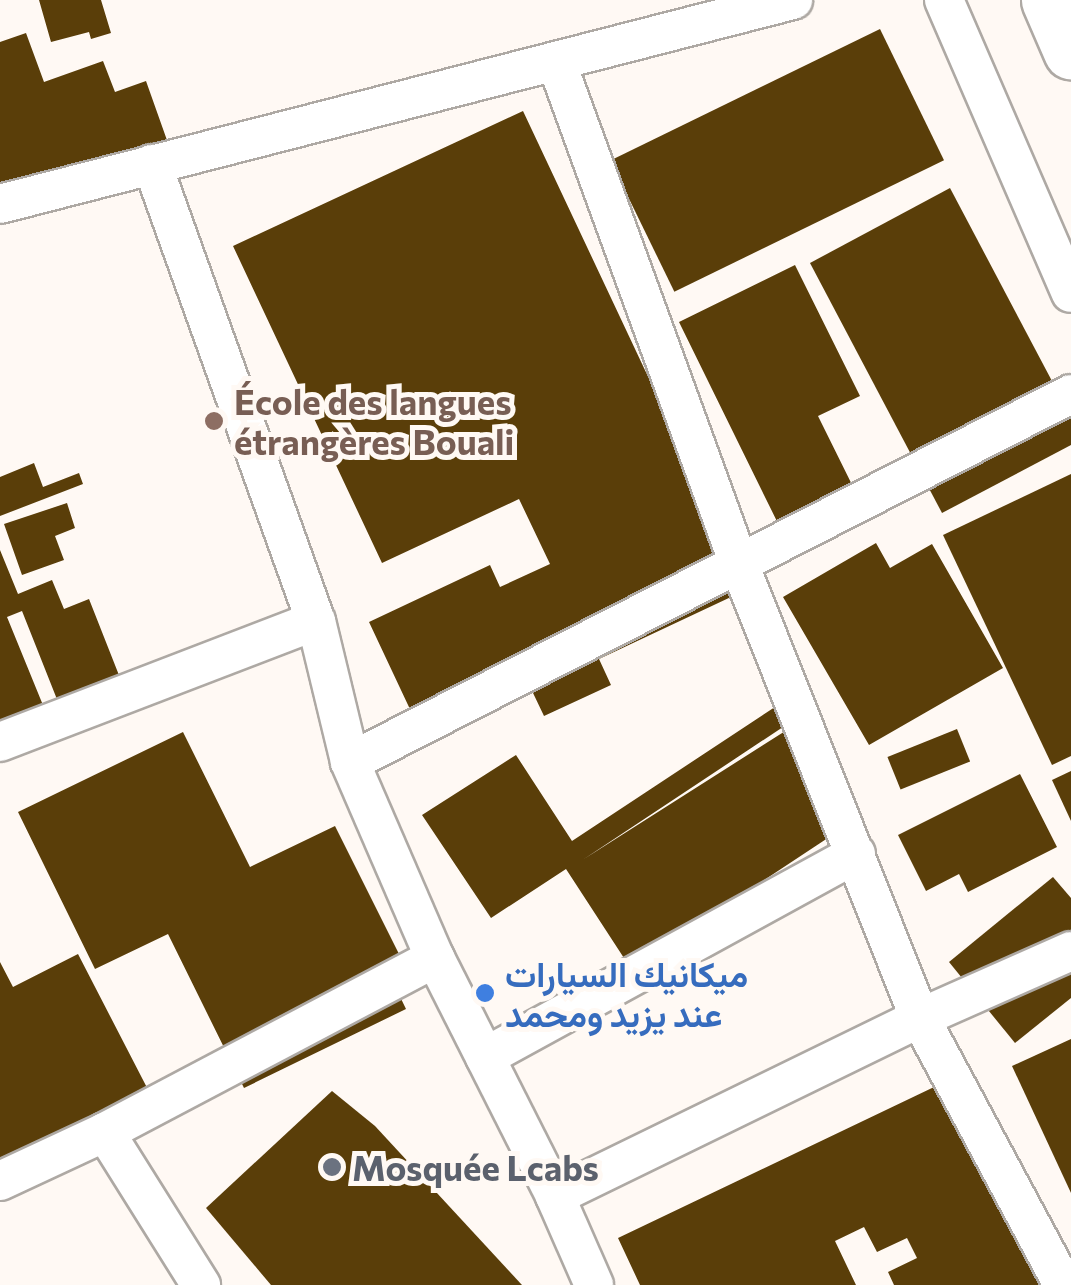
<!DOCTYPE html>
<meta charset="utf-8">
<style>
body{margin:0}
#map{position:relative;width:1071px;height:1285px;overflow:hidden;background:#fff9f4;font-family:Commissioner,Vazirmatn,sans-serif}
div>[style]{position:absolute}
.building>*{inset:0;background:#5a3e09;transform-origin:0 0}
.roads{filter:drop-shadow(2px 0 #aea9a4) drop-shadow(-2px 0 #aea9a4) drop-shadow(0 2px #aea9a4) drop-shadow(0 -2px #aea9a4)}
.street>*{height:38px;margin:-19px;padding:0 19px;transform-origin:19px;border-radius:19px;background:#fff}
.primary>*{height:55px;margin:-27.5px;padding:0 27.5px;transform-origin:27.5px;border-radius:27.5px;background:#fff}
.dots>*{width:28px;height:28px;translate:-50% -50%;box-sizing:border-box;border:5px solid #fff9f4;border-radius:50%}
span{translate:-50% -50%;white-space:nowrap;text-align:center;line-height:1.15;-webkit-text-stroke:10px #fff9f4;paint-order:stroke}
.education-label{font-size:35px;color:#785e54;font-weight:700}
.left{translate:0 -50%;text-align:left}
.shop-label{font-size:35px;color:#366cbe;font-weight:700}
.worship-label{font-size:35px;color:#5b616d;font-weight:700}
</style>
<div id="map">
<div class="building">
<div style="clip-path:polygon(39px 0,101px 0,111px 33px,91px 39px,89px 32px,51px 42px)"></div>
<div style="left:880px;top:29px;width:146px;height:300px;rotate:64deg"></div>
<div style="clip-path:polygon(26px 33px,44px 82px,103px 61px,115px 92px,146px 81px,174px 160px,0 217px,0 42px)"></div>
<div style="clip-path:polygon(523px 111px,748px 589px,599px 659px,611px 685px,544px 716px,523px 672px,416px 722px,369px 622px,490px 565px,500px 587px,550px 564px,519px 499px,382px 563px,233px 246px)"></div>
<div style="clip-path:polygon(950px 188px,1071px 417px,1071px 445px,942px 513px,810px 263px)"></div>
<div style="clip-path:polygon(795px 265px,860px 396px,818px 416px,869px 519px,794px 556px,679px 322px)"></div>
<div style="clip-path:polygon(34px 463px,43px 487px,79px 473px,83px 484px,0 516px,0 477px)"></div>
<div style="clip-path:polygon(1071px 474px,1071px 756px,1052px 765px,943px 535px)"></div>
<div style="clip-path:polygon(67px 503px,75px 528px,55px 536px,64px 560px,22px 575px,4px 524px)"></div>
<div style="clip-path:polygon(876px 543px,890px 568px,932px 544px,1003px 668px,869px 745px,783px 597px)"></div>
<div style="clip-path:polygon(0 550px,18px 594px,52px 580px,64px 609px,89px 599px,126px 693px,64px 717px,22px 611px,7px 617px,47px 715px,0 733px)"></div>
<div style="clip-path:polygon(778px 705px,789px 723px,584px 859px,790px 728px,852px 822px,731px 902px,635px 975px,566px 869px,491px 918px,422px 815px,516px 755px,572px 841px)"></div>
<div style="left:957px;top:729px;width:35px;height:75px;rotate:68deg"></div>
<div style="clip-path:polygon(183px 732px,250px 867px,335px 826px,407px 970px,391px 978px,406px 1009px,244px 1088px,168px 934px,95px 969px,18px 812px)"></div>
<div style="clip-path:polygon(1071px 771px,1071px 821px,1052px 780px)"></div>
<div style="clip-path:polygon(1020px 774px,1057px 847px,968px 892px,959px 874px,926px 891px,898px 835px)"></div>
<div style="clip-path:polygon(1053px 877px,1071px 898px,1071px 998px,1015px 1043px,949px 962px)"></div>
<div style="clip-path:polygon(78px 954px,158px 1109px,0 1190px,0 962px,13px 987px)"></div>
<div style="clip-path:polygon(1071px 1039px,1071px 1193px,1012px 1066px)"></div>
<div style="clip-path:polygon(955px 1077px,1055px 1285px,894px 1285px,888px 1272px,917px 1258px,907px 1238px,877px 1252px,864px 1227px,835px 1241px,856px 1285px,640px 1285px,618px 1238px)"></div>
<div style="clip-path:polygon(332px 1091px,375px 1126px,522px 1285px,271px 1285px,206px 1208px)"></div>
</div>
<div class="roads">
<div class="street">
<div style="left:944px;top:0;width:319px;rotate:66.6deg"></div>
<div style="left:556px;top:61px;width:535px;rotate:70.01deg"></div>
<div style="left:739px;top:564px;width:489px;rotate:68.3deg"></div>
<div style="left:920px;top:1018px;width:303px;rotate:61.8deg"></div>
<div style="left:152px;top:164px;width:486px;rotate:70.3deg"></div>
<div style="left:316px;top:621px;width:145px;rotate:76.4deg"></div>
<div style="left:350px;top:762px;width:214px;rotate:66.6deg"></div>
<div style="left:435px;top:958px;width:267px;rotate:63.2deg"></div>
<div style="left:555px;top:1196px;width:97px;rotate:66.3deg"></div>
<div style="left:0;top:204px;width:819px;rotate:-14.43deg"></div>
<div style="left:0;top:742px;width:338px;rotate:-21deg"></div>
<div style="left:350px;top:762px;width:809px;rotate:-27.04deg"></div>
<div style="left:485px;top:1057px;width:423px;rotate:-28.7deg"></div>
<div style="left:105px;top:1132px;width:181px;rotate:57.9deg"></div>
<div style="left:0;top:1181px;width:116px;rotate:-25deg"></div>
<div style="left:105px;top:1132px;width:373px;rotate:-27.8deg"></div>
<div style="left:555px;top:1196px;width:406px;rotate:-26deg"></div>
<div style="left:920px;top:1018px;width:165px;rotate:-23.9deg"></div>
</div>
<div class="primary">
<div style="left:1049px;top:0;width:56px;rotate:66.7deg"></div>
</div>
</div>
<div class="dots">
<div style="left:214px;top:421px;background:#8d6e63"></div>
<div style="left:485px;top:993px;background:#3f7fe0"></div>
<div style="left:332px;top:1167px;background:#6b7280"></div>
</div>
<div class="education-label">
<span class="left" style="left:234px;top:421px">École des langues<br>étrangères Bouali</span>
</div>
<div class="shop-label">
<span class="left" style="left:505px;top:993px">ميكانيك السيارات<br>عند يزيد ومحمد</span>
</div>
<div class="worship-label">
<span class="left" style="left:352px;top:1167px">Mosquée Lcabs</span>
</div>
</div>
